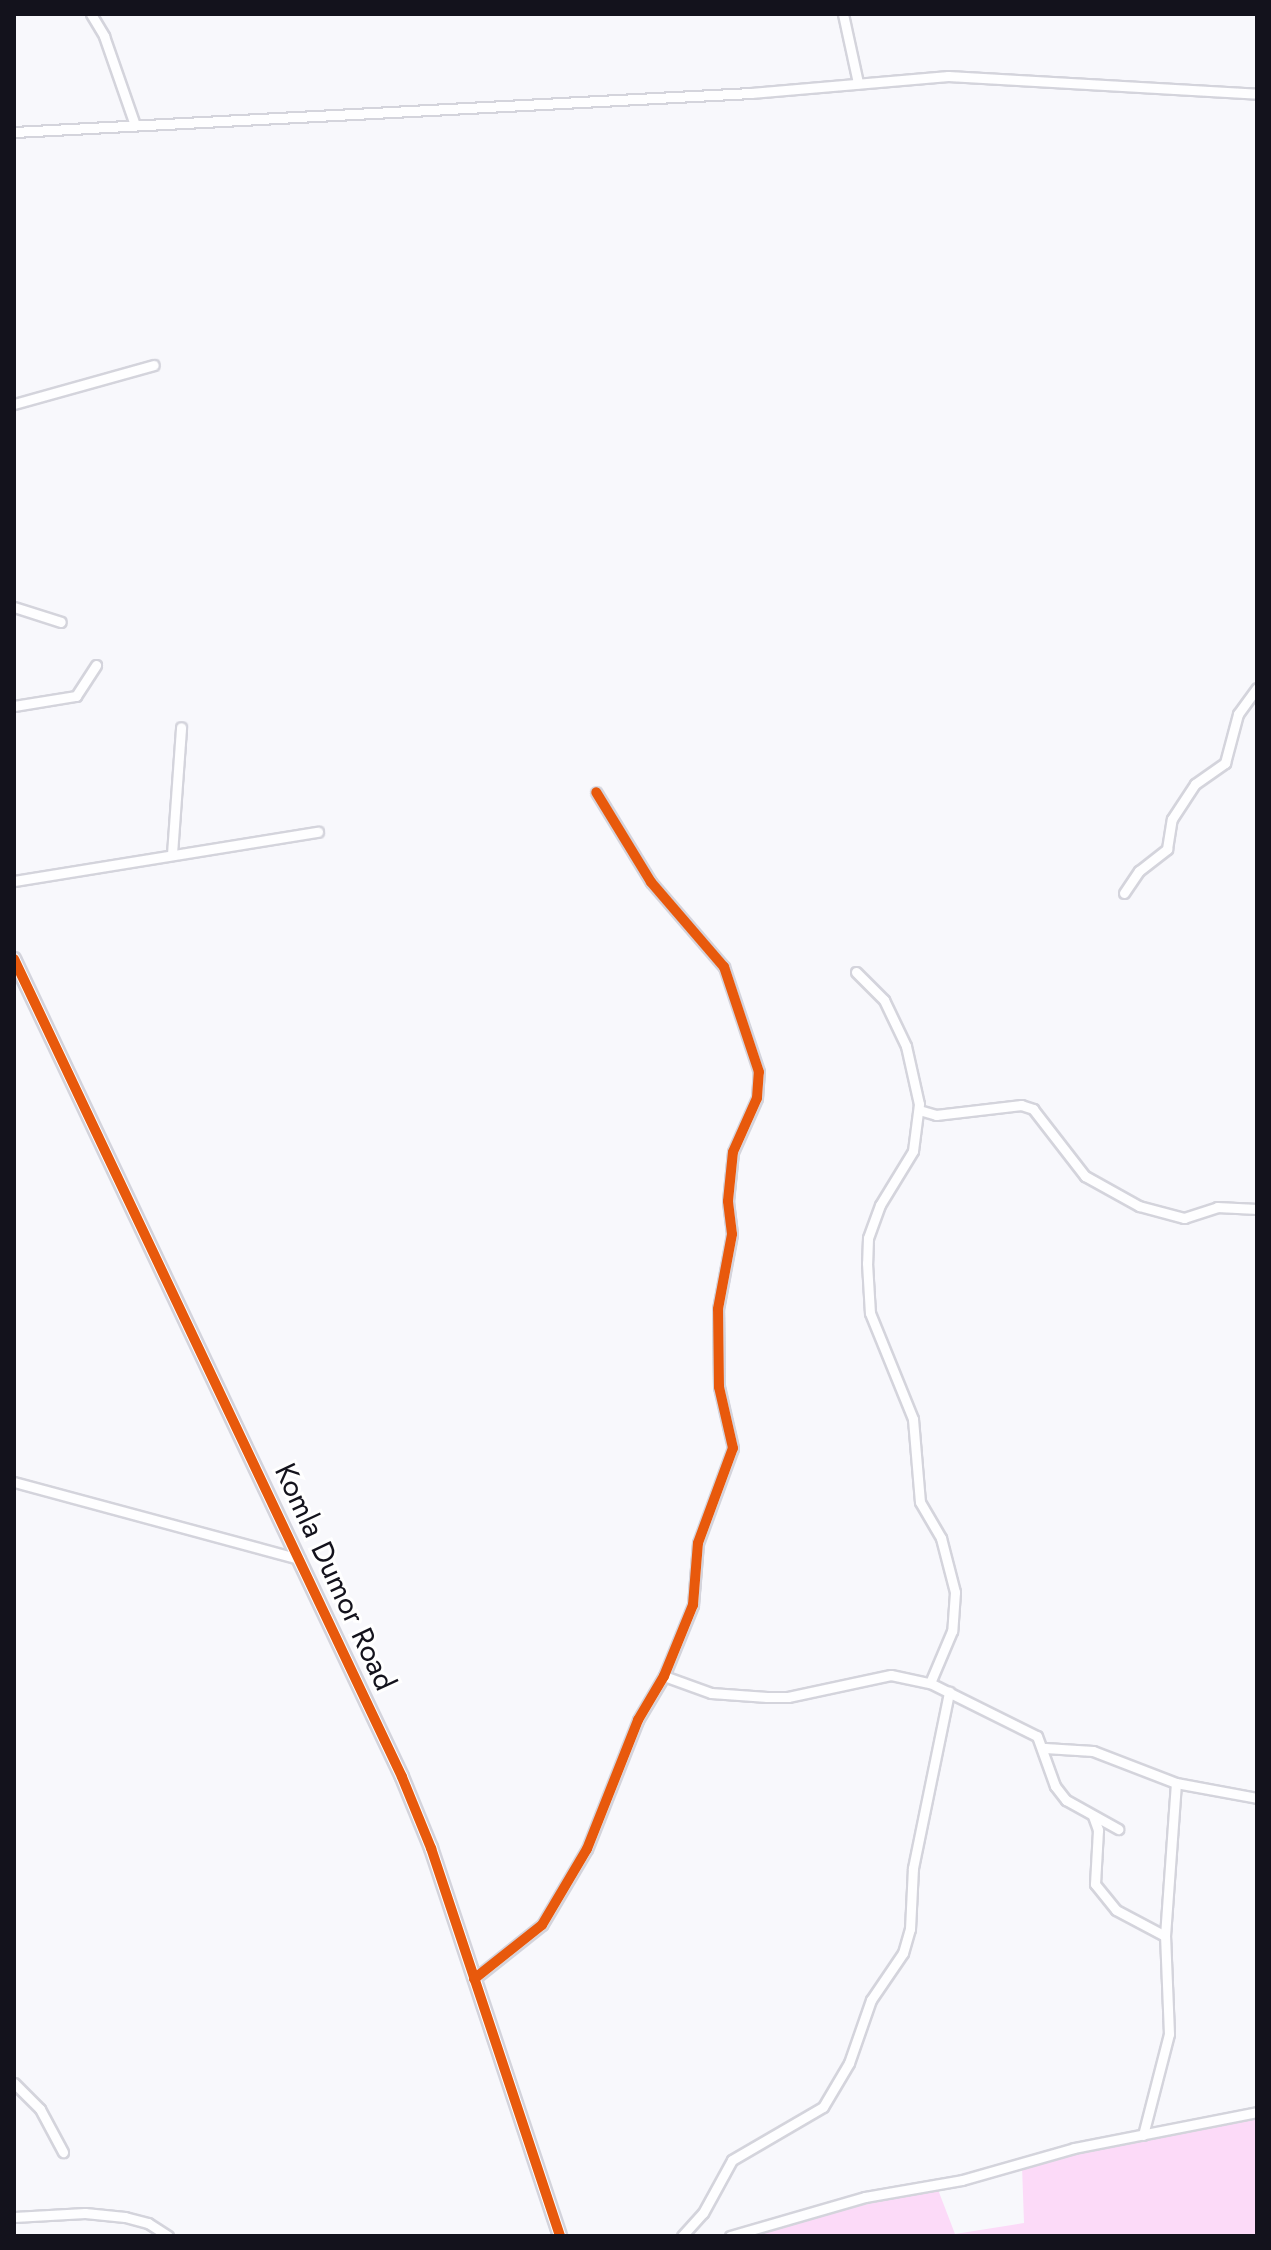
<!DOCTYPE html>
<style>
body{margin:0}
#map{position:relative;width:1271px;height:2250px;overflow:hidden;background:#f8f8fc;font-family:Jost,sans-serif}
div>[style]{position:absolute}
.green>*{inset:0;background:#fcdaf8}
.roads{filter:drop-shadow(2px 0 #d4d4dc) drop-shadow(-2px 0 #d4d4dc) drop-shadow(0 2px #d4d4dc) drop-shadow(0 -2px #d4d4dc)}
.minor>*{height:9px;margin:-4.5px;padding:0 4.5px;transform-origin:4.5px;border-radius:4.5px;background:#fefeff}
.tertiary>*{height:12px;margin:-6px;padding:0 6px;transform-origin:6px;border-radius:6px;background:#fefeff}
.cycleway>*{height:10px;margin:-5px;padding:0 5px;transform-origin:5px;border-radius:5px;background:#e8590c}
span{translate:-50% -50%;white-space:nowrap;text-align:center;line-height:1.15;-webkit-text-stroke:6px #fff;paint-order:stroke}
.street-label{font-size:30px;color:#13121c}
.frame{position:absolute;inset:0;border:16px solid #13121c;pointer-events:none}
</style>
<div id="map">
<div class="green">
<div style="clip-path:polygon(1257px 2115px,1257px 2236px,738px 2236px,937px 2187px,955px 2234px,1024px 2223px,1022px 2166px)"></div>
</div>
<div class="roads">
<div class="minor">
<div style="left:91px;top:14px;width:26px;rotate:59deg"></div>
<div style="left:104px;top:36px;width:91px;rotate:70.8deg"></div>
<div style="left:843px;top:14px;width:71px;rotate:77.7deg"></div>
<div style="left:14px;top:132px;width:738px;rotate:-3.03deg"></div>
<div style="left:751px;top:93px;width:198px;rotate:-4.9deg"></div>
<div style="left:948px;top:76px;width:310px;rotate:3.3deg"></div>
<div style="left:14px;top:404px;width:145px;rotate:-15.6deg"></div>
<div style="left:14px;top:607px;width:49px;rotate:17.7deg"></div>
<div style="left:14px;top:706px;width:63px;rotate:-9.2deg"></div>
<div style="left:76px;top:696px;width:37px;rotate:-57deg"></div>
<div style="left:172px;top:854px;width:127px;rotate:-85.9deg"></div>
<div style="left:14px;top:881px;width:308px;rotate:-9.2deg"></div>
<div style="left:1124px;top:893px;width:27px;rotate:-56deg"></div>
<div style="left:1139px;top:871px;width:36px;rotate:-38deg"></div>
<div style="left:1167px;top:849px;width:30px;rotate:-81deg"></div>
<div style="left:1172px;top:819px;width:42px;rotate:-56.7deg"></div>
<div style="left:1195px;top:784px;width:37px;rotate:-35deg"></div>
<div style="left:1225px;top:763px;width:51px;rotate:-75.1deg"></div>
<div style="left:1238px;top:714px;width:32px;rotate:-54deg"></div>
<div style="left:856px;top:972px;width:40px;rotate:45deg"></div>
<div style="left:884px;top:1000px;width:51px;rotate:64.4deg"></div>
<div style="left:906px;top:1046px;width:59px;rotate:77.4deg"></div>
<div style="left:919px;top:1104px;width:47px;rotate:97.3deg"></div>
<div style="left:913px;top:1151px;width:63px;rotate:121.4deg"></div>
<div style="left:880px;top:1205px;width:35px;rotate:110deg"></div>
<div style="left:868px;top:1238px;width:25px;rotate:92deg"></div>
<div style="left:867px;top:1263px;width:50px;rotate:86.6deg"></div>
<div style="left:870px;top:1313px;width:114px;rotate:67.9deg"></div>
<div style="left:913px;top:1419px;width:83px;rotate:85.2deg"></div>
<div style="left:920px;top:1502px;width:42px;rotate:59.7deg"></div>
<div style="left:941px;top:1538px;width:56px;rotate:75.5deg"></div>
<div style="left:955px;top:1592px;width:39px;rotate:94deg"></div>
<div style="left:952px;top:1631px;width:56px;rotate:112.9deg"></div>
<div style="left:919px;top:1110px;width:18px;rotate:16deg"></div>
<div style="left:936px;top:1115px;width:86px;rotate:-6.7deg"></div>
<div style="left:1021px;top:1105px;width:13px;rotate:18deg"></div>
<div style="left:1033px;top:1109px;width:85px;rotate:52.2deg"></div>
<div style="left:1085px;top:1176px;width:62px;rotate:29.1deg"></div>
<div style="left:1139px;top:1206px;width:47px;rotate:14.9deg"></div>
<div style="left:1184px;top:1218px;width:35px;rotate:-18deg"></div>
<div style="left:1217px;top:1207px;width:40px;rotate:2.9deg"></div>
<div style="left:14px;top:1482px;width:296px;rotate:15.1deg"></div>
<div style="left:664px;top:1676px;width:50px;rotate:19.9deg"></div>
<div style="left:711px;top:1693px;width:56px;rotate:4.1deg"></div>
<div style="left:767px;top:1697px;width:21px"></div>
<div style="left:788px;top:1697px;width:105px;rotate:-12.1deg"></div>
<div style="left:891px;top:1675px;width:40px;rotate:12deg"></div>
<div style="left:930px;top:1683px;width:119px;rotate:26.4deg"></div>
<div style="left:1037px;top:1736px;width:53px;rotate:70.2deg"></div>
<div style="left:1055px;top:1786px;width:18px;rotate:52deg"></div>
<div style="left:1066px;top:1800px;width:60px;rotate:29.1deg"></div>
<div style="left:1045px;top:1748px;width:48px;rotate:3.6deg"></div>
<div style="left:1093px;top:1751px;width:89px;rotate:21.1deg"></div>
<div style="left:1176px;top:1783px;width:82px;rotate:10.5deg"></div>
<div style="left:1093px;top:1816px;width:15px;rotate:70deg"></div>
<div style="left:1098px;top:1830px;width:54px;rotate:93.2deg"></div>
<div style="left:1095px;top:1884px;width:33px;rotate:51deg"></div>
<div style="left:1116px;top:1910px;width:55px;rotate:28deg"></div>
<div style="left:474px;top:1979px;width:87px;rotate:-38.5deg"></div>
<div style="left:542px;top:1925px;width:88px;rotate:-59.4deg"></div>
<div style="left:587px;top:1849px;width:139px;rotate:-68.4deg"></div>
<div style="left:638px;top:1720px;width:51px;rotate:-59.4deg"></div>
<div style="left:664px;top:1676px;width:77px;rotate:-67.8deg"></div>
<div style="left:693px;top:1605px;width:62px;rotate:-85.4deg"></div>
<div style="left:698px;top:1543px;width:101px;rotate:-69.8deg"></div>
<div style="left:733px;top:1448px;width:63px;rotate:-102.9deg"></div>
<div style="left:719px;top:1387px;width:78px;rotate:-90.7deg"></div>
<div style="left:718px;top:1309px;width:76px;rotate:-79.4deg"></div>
<div style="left:732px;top:1234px;width:33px;rotate:-97deg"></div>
<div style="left:728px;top:1201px;width:49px;rotate:-84.2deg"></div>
<div style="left:733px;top:1152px;width:59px;rotate:-66deg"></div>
<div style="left:757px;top:1098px;width:26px;rotate:-86deg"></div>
<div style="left:759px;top:1072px;width:111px;rotate:-108.4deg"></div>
<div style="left:724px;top:967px;width:112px;rotate:-130.7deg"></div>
<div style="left:651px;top:882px;width:105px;rotate:-121.4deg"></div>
<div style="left:14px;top:2083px;width:37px;rotate:45deg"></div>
<div style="left:40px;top:2109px;width:49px;rotate:61.9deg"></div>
<div style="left:1143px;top:2135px;width:104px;rotate:-75.6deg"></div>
<div style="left:1169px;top:2034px;width:98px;rotate:-92.3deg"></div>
<div style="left:1165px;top:1936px;width:153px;rotate:-85.9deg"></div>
<div style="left:14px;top:2217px;width:71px;rotate:-3.2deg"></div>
<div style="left:85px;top:2213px;width:40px;rotate:5.7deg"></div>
<div style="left:125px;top:2217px;width:24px;rotate:15deg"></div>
<div style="left:148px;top:2223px;width:24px;rotate:33deg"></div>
<div style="left:682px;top:2236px;width:31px;rotate:-48deg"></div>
<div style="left:703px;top:2213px;width:60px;rotate:-61.3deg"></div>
<div style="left:732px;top:2160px;width:105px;rotate:-30.2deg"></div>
<div style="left:823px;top:2107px;width:51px;rotate:-59.4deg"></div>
<div style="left:849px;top:2063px;width:67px;rotate:-70.8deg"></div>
<div style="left:871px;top:2000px;width:57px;rotate:-55.8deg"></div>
<div style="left:903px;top:1953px;width:25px;rotate:-74deg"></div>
<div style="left:910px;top:1929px;width:61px;rotate:-87.2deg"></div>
<div style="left:913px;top:1868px;width:180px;rotate:-78.4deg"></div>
<div style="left:730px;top:2236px;width:141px;rotate:-16.1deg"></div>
<div style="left:865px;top:2197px;width:98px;rotate:-9.9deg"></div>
<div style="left:962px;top:2180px;width:116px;rotate:-15.9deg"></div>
<div style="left:1074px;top:2148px;width:187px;rotate:-11.1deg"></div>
</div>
<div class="tertiary">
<div style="left:14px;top:959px;width:905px;rotate:64.62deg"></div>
<div style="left:402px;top:1777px;width:77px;rotate:67.8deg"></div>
<div style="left:431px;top:1848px;width:409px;rotate:71.6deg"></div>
</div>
</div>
<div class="cycleway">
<div style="left:14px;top:959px;width:905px;rotate:64.62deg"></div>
<div style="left:402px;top:1777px;width:77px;rotate:67.8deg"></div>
<div style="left:431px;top:1848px;width:409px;rotate:71.6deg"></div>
<div style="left:474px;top:1979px;width:87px;rotate:-38.5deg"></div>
<div style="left:542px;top:1925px;width:88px;rotate:-59.4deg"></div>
<div style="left:587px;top:1849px;width:139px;rotate:-68.4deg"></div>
<div style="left:638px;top:1720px;width:51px;rotate:-59.4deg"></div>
<div style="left:664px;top:1676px;width:77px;rotate:-67.8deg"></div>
<div style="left:693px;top:1605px;width:62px;rotate:-85.4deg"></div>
<div style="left:698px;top:1543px;width:101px;rotate:-69.8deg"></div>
<div style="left:733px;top:1448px;width:63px;rotate:-102.9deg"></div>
<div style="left:719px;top:1387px;width:78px;rotate:-90.7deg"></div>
<div style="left:718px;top:1309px;width:76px;rotate:-79.4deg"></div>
<div style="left:732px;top:1234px;width:33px;rotate:-97deg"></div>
<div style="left:728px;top:1201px;width:49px;rotate:-84.2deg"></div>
<div style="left:733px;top:1152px;width:59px;rotate:-66deg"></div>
<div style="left:757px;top:1098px;width:26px;rotate:-86deg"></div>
<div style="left:759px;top:1072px;width:111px;rotate:-108.4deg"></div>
<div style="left:724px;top:967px;width:112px;rotate:-130.7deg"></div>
<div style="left:651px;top:882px;width:105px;rotate:-121.4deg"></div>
</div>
<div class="street-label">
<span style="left:335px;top:1577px;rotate:65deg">Komla Dumor Road</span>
</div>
<div class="frame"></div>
</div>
